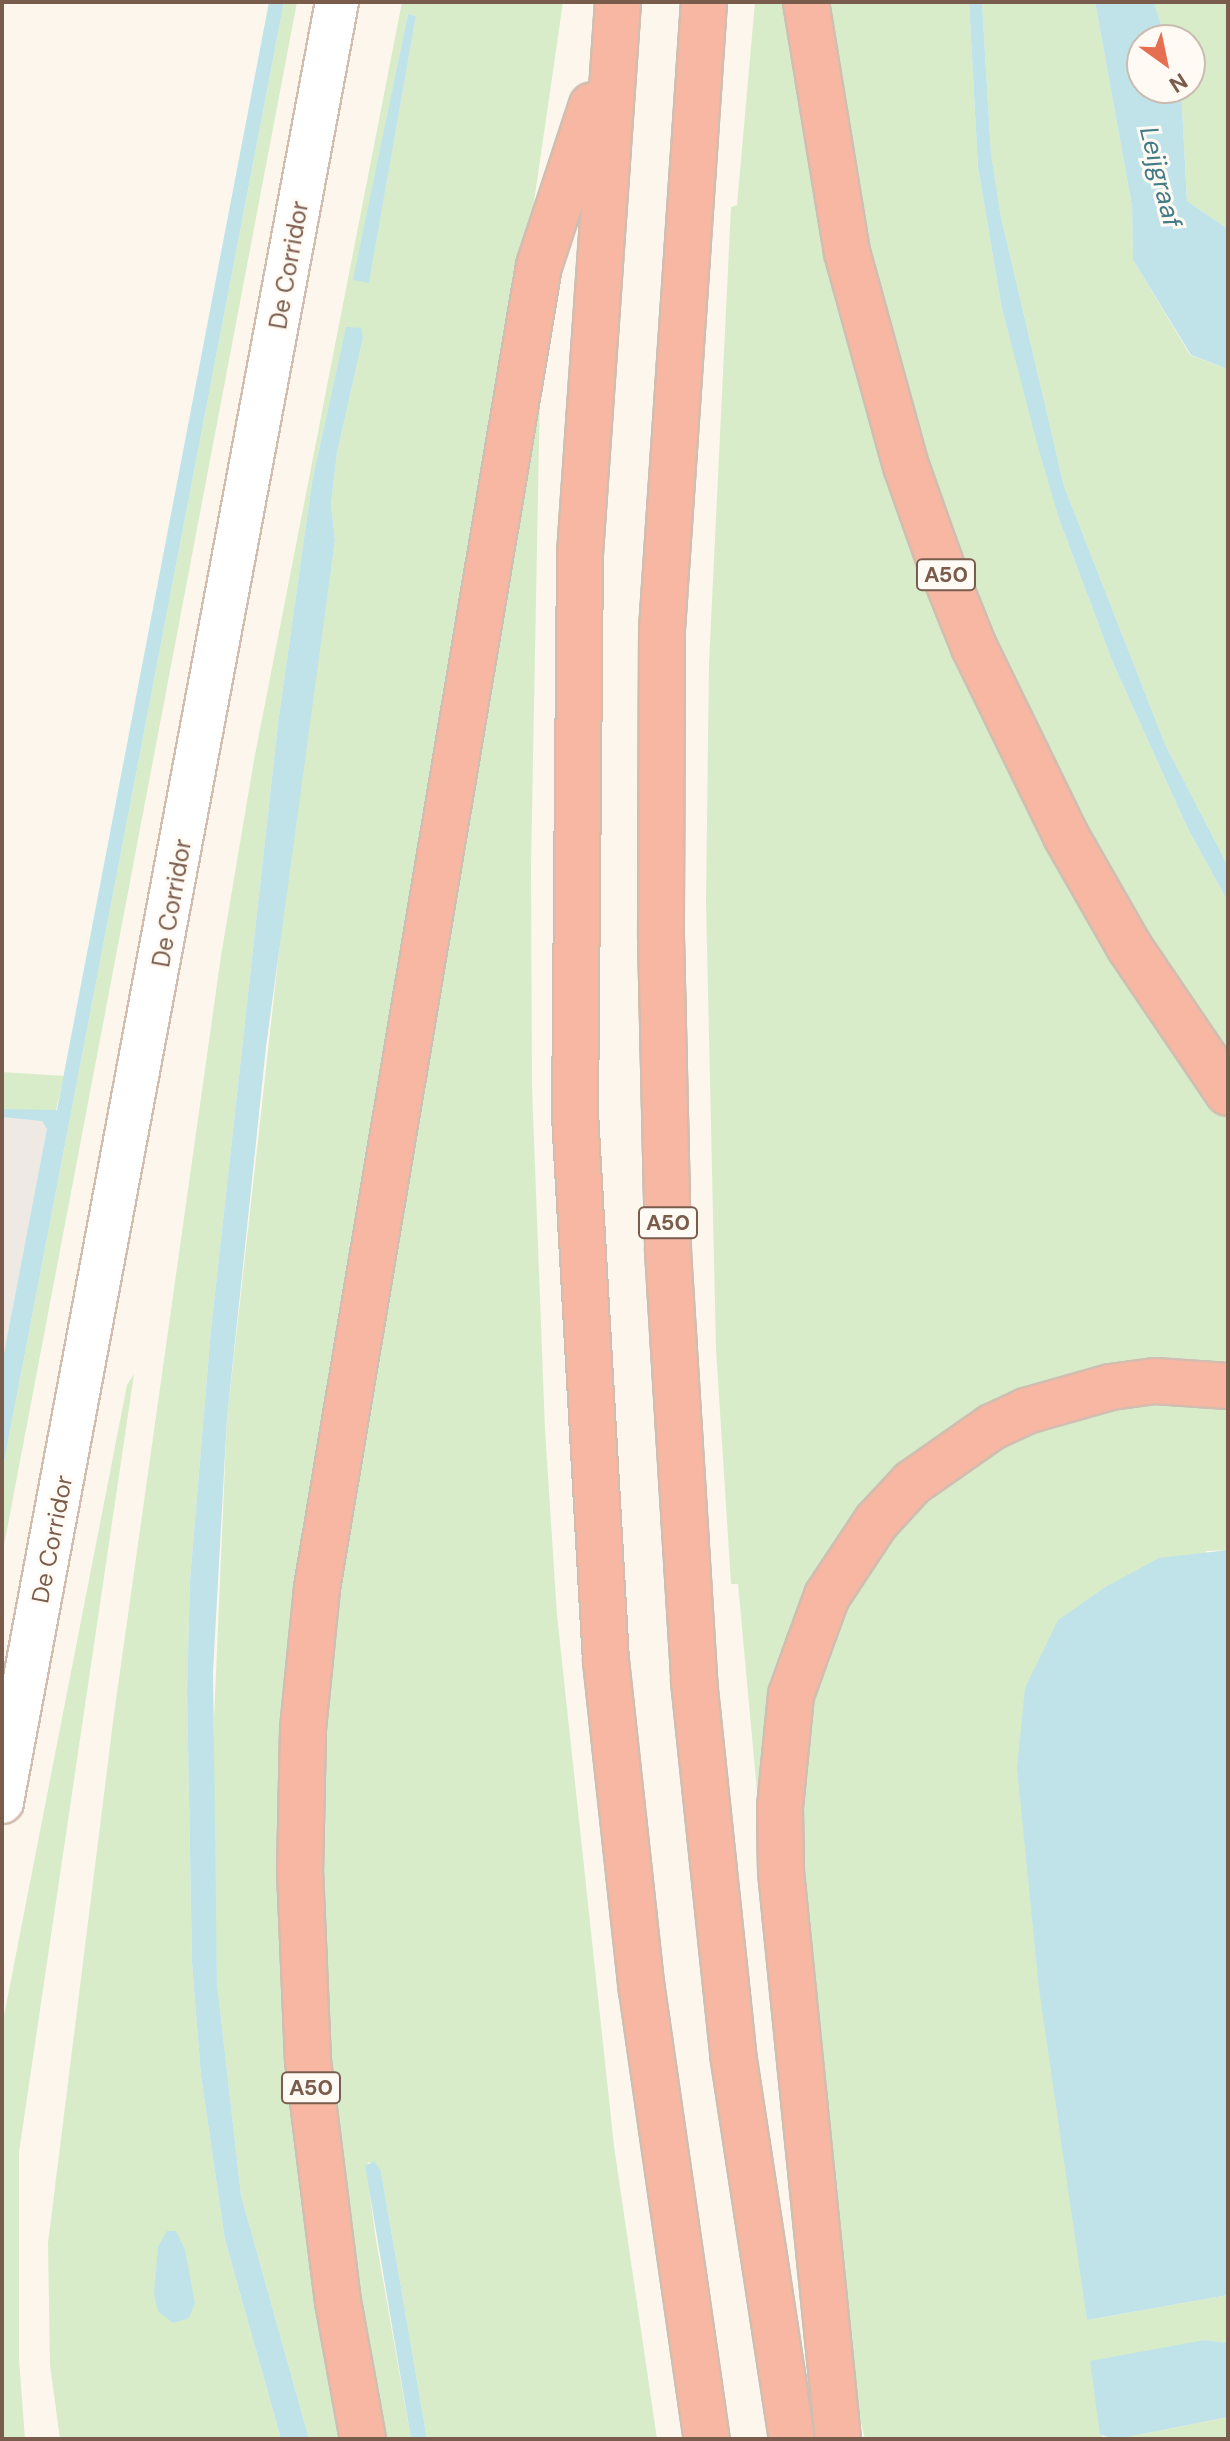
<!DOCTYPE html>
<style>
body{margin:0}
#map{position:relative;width:1230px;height:2441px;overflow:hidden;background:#fdf6ec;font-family:"DM Sans",sans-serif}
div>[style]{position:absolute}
.industrial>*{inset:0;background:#efe9e4}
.green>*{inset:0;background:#d8ecc9}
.water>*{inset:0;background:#bfe3e8}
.roads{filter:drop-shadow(2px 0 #d1beb0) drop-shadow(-2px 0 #d1beb0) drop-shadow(0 2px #d1beb0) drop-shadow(0 -2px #d1beb0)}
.minor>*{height:42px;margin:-21px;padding:0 21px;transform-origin:21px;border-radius:21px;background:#fff}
.highway>*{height:44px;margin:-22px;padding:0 22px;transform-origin:22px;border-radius:22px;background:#f7b7a3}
span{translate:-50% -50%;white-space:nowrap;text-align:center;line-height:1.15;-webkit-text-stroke:6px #fffaf3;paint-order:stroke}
.shield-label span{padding:2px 6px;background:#fffaf3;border:2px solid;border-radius:6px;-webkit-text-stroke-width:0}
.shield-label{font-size:22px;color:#7a5c4d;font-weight:700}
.street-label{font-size:24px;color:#7a5c4d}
.water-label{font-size:26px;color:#437c86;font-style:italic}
.frame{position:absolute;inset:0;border:4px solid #7a5c4d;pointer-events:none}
.north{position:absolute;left:1126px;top:24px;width:80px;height:80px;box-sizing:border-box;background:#fffaf3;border:2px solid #cabbb1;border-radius:50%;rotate:147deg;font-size:22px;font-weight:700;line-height:32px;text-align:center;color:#7a5c4d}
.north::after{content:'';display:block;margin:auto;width:28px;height:36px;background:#e76f51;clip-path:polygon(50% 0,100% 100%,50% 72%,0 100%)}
</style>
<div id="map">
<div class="industrial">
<div style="clip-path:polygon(2px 1114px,63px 1120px,2px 1438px)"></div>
</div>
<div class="green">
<div style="clip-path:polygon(284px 2px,297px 2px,2px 1556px,2px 1473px)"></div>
<div style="clip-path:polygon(evenodd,402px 2px,563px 2px,525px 264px,305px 1578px,348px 2439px,309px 2439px,241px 2195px,217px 1983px,212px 1766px,227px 1418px,289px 862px,335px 540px,331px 504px,337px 453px,363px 338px,346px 328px,312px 482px,278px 723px,211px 1329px,190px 1580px,187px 1691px,192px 1963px,201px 2076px,225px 2240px,281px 2439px,60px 2439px,50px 2365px,48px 2243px,114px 1714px,221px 956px,254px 760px,402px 2px,408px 14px,416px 16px,369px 282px,354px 280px,408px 14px)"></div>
<div style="clip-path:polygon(755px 2px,792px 2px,886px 453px,1184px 1055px,1228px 1115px,1228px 1370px,1155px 1365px,875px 1499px,761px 1835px,738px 1584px,731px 1584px,716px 1349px,706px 902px,709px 663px,731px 207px,737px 205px)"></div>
<div style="clip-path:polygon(821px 2px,969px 2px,978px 168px,1001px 304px,1059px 519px,1113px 663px,1187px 827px,1228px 902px,1228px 1068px,1099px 865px,1011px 692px,937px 506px,887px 350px)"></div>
<div style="clip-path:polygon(982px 2px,1095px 2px,1132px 206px,1133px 260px,1190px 355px,1228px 369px,1228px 866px,1165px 744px,1064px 486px,1001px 217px,991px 155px)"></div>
<div style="clip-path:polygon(1154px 2px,1228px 2px,1228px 229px,1187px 201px,1181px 88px,1190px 88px,1190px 40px,1166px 40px)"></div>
<div style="clip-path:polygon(540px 389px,531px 866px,532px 1087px,545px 1430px,557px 1615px,614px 2146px,657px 2439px,427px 2439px,381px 2171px,369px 2162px,366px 2166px,376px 2240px,411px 2439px,380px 2439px,320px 2035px,317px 1671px)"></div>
<div style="clip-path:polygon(2px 1072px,64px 1076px,55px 1114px,2px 1109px)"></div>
<div style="clip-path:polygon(134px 1374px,19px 2152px,19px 2359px,25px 2439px,2px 2439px,2px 2026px,127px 1385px)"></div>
<div style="clip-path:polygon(1172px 1400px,1228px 1404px,1228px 1550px,1206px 1551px,1076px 2218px,1087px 2320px,1228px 2295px,1228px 2343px,1204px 2340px,1100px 2435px,1106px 2439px,865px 2439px,851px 2381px,805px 1930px,802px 1768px,821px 1664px,845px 1604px,881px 1546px,943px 1481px,1007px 1440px,1090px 1410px)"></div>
<div style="clip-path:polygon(1228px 2417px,1228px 2439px,1117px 2439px)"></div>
</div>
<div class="water">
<div style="clip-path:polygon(269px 2px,284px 2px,2px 1473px,2px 1364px,47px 1129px,42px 1121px,2px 1117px,2px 1109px,57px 1110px)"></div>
<div style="clip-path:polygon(969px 2px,982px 2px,991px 154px,1001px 217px,1064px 486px,1165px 744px,1228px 866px,1228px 902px,1187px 827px,1113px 663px,1059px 519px,1036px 440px,1001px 304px,978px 168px)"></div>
<div style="clip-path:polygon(1095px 2px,1154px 2px,1166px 40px,1142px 40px,1142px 88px,1181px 88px,1187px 201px,1228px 229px,1228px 369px,1191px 355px,1133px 260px,1132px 206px)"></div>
<div style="clip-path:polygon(408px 14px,416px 16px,369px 283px,353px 280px)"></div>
<div style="clip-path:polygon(346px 327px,361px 328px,363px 338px,337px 453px,331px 504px,335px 540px,266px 1047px,227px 1418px,213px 1672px,217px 1983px,241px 2195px,309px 2439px,281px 2439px,225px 2240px,201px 2076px,192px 1963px,187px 1691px,190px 1580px,211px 1329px,278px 723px,312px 482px)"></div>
<div style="clip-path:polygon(1228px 1550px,1228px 2295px,1087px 2320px,1039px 1989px,1017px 1768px,1025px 1688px,1058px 1620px,1107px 1586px,1159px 1558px)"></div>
<div style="clip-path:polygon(375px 2162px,381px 2171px,427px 2439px,411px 2439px,365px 2165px)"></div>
<div style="clip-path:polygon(167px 2231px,176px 2231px,185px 2250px,195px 2303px,189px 2318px,173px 2323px,158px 2311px,154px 2294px,158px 2247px)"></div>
<div style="clip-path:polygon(1205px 2340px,1228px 2343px,1228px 2417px,1117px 2439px,1100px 2435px,1090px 2361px)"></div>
</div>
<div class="roads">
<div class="minor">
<div style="left:2px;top:1802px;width:1831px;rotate:-79.46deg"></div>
</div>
<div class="highway">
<div style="left:618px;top:2px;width:553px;rotate:93.94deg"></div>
<div style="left:580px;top:554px;width:560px;rotate:90.51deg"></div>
<div style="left:575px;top:1114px;width:548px;rotate:86.76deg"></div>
<div style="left:606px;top:1661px;width:331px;rotate:83.8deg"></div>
<div style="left:642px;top:1990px;width:454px;rotate:81.8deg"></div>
<div style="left:704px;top:2px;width:628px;rotate:93.83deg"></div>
<div style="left:662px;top:629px;width:308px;rotate:90.2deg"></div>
<div style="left:661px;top:937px;width:314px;rotate:88.7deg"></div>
<div style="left:668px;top:1251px;width:431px;rotate:86.5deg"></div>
<div style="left:694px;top:1681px;width:375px;rotate:84deg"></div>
<div style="left:733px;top:2054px;width:389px;rotate:81.3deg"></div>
<div style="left:806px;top:2px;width:253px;rotate:80.7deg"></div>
<div style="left:847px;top:252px;width:222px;rotate:74.6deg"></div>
<div style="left:906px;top:466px;width:102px;rotate:70.5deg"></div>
<div style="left:940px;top:562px;width:92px;rotate:68.2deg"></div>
<div style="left:974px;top:647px;width:210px;rotate:64deg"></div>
<div style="left:1066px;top:836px;width:129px;rotate:60.3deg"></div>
<div style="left:1130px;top:948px;width:175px;rotate:55.9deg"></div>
<div style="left:363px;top:2439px;width:139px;rotate:-100.3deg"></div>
<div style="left:338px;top:2302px;width:243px;rotate:-97.1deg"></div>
<div style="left:308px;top:2061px;width:188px;rotate:-92.4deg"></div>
<div style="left:300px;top:1873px;width:144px;rotate:-88.8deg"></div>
<div style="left:303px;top:1729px;width:142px;rotate:-84.3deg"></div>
<div style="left:317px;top:1588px;width:1341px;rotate:-80.47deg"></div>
<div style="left:539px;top:266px;width:169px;rotate:-71.8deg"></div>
<div style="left:838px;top:2439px;width:570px;rotate:-95.74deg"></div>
<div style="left:781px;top:1872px;width:65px;rotate:-90.9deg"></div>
<div style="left:780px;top:1807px;width:113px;rotate:-84.4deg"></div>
<div style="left:791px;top:1695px;width:53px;rotate:-70.2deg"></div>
<div style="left:809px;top:1645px;width:52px;rotate:-69.8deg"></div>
<div style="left:827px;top:1596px;width:89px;rotate:-56.5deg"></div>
<div style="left:876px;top:1522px;width:53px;rotate:-47.3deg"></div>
<div style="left:912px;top:1483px;width:98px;rotate:-35deg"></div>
<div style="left:992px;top:1427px;width:38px;rotate:-25deg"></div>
<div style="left:1026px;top:1411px;width:88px;rotate:-15.8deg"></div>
<div style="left:1111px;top:1387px;width:44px;rotate:-7.8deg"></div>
<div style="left:1155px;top:1381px;width:73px;rotate:3.9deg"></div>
</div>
</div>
<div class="shield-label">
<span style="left:946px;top:575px">A50</span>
<span style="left:668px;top:1223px">A50</span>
<span style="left:311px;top:2088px">A50</span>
</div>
<div class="street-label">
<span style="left:289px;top:265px;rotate:-80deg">De Corridor</span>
<span style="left:172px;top:903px;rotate:-80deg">De Corridor</span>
<span style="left:52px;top:1539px;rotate:-79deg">De Corridor</span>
</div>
<div class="water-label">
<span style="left:1160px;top:177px;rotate:76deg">Leijgraaf</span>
</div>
<div class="frame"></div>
<div class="north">N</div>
</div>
